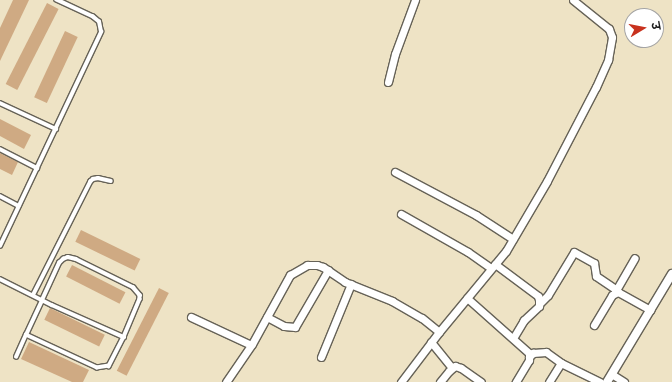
<!DOCTYPE html>
<meta charset="utf-8">
<style>
body{margin:0}
#map{position:relative;width:672px;height:382px;overflow:hidden;background:#eee3c5;font-family:Itim,"Playpen Sans Deva",sans-serif}
div>[style]{position:absolute}
.building>*{inset:0;background:#cfaa83;transform-origin:0 0}
.roads{filter:drop-shadow(1px 0 #666257) drop-shadow(-1px 0 #666257) drop-shadow(0 1px #666257) drop-shadow(0 -1px #666257)}
.service>*{height:3.5px;margin:-1.75px;padding:0 1.75px;transform-origin:1.75px;border-radius:1.75px;background:#fff}
.minor>*{height:7px;margin:-3.5px;padding:0 3.5px;transform-origin:3.5px;border-radius:3.5px;background:#fff}
.tertiary>*{height:8px;margin:-4px;padding:0 4px;transform-origin:4px;border-radius:4px;background:#fff}
span{translate:-50% -50%;white-space:nowrap;text-align:center;line-height:1.15;-webkit-text-stroke:3px #fff;paint-order:stroke}
.north{position:absolute;left:624px;top:8px;width:40px;height:40px;box-sizing:border-box;background:#fff;border:1px solid #a4a4a4;border-radius:50%;rotate:80deg;font-size:11px;font-weight:700;line-height:16px;text-align:center;color:#1c1c1c}
.north::after{content:'';display:block;margin:auto;width:14px;height:18px;background:#c8321e;clip-path:polygon(50% 0,100% 100%,50% 72%,0 100%)}
</style>
<div id="map">
<div class="building">
<div style="clip-path:polygon(13px 0,29px 0,0 61px,0 28px)"></div>
<div style="left:47px;top:3px;width:13px;height:91px;rotate:27deg"></div>
<div style="left:65px;top:31px;width:14px;height:73px;rotate:25deg"></div>
<div style="clip-path:polygon(0 119px,31px 135px,24px 149px,0 136px)"></div>
<div style="clip-path:polygon(0 153px,18px 162px,12px 175px,0 169px)"></div>
<div style="left:81px;top:230px;width:66px;height:13px;rotate:26deg"></div>
<div style="left:72px;top:265px;width:60px;height:13px;rotate:27deg"></div>
<div style="left:159px;top:288px;width:11px;height:93px;rotate:27deg"></div>
<div style="left:50px;top:308px;width:61px;height:13px;rotate:26deg"></div>
<div style="clip-path:polygon(29px 342px,89px 370px,83px 382px,72px 382px,21px 359px)"></div>
</div>
<div class="roads">
<div class="service">
<div style="left:0;top:103px;width:62px;rotate:24.9deg"></div>
<div style="left:0;top:149px;width:42px;rotate:27.2deg"></div>
<div style="left:0;top:196px;width:21px;rotate:28deg"></div>
<div style="left:0;top:246px;width:237px;rotate:-64.7deg"></div>
<div style="left:101px;top:32px;width:10px;rotate:-101deg"></div>
<div style="left:99px;top:22px;width:8px;rotate:-140deg"></div>
<div style="left:93px;top:17px;width:40px;rotate:-155deg"></div>
<div style="left:0;top:279px;width:58px;rotate:26.6deg"></div>
<div style="left:52px;top:305px;width:79px;rotate:24deg"></div>
<div style="left:33px;top:295px;width:127px;rotate:-63.2deg"></div>
<div style="left:90px;top:182px;width:4px;rotate:-45deg"></div>
<div style="left:93px;top:179px;width:5px;rotate:-11deg"></div>
<div style="left:98px;top:178px;width:13px;rotate:13deg"></div>
<div style="left:16px;top:357px;width:24px;rotate:-66deg"></div>
<div style="left:26px;top:335px;width:38px;rotate:-65deg"></div>
<div style="left:42px;top:300px;width:41px;rotate:-65.3deg"></div>
<div style="left:59px;top:263px;width:6px;rotate:-45deg"></div>
<div style="left:63px;top:259px;width:5px;rotate:-22deg"></div>
<div style="left:68px;top:257px;width:8px;rotate:14deg"></div>
<div style="left:76px;top:259px;width:64px;rotate:26.2deg"></div>
<div style="left:133px;top:287px;width:11px;rotate:49deg"></div>
<div style="left:140px;top:295px;width:4px;rotate:90deg"></div>
<div style="left:140px;top:299px;width:41px;rotate:112.8deg"></div>
<div style="left:124px;top:337px;width:33px;rotate:117deg"></div>
<div style="left:109px;top:366px;width:12px;rotate:171deg"></div>
<div style="left:97px;top:368px;width:78px;rotate:-155.1deg"></div>
</div>
<div class="minor">
<div style="left:388px;top:82px;width:29px;rotate:-76deg"></div>
<div style="left:395px;top:54px;width:58px;rotate:-69.7deg"></div>
<div style="left:395px;top:172px;width:92px;rotate:28deg"></div>
<div style="left:476px;top:215px;width:44px;rotate:33deg"></div>
<div style="left:401px;top:214px;width:77px;rotate:29.6deg"></div>
<div style="left:468px;top:252px;width:28px;rotate:35deg"></div>
<div style="left:495px;top:264px;width:54px;rotate:36.7deg"></div>
<div style="left:538px;top:296px;width:4px;rotate:76deg"></div>
<div style="left:539px;top:300px;width:6px;rotate:90deg"></div>
<div style="left:539px;top:306px;width:21px;rotate:137deg"></div>
<div style="left:524px;top:320px;width:21px;rotate:121deg"></div>
<div style="left:615px;top:292px;width:39px;rotate:-60deg"></div>
<div style="left:467px;top:298px;width:83px;rotate:41.6deg"></div>
<div style="left:529px;top:353px;width:7px;rotate:90deg"></div>
<div style="left:529px;top:360px;width:26px;rotate:121deg"></div>
<div style="left:540px;top:303px;width:11px;rotate:-45deg"></div>
<div style="left:548px;top:295px;width:50px;rotate:-58.8deg"></div>
<div style="left:574px;top:252px;width:23px;rotate:29deg"></div>
<div style="left:594px;top:263px;width:13px;rotate:81deg"></div>
<div style="left:596px;top:276px;width:25px;rotate:34deg"></div>
<div style="left:191px;top:317px;width:66px;rotate:25deg"></div>
<div style="left:267px;top:317px;width:19px;rotate:28deg"></div>
<div style="left:284px;top:326px;width:11px;rotate:5deg"></div>
<div style="left:295px;top:327px;width:66px;rotate:-59.9deg"></div>
<div style="left:594px;top:325px;width:35px;rotate:-59deg"></div>
<div style="left:612px;top:295px;width:7px;rotate:-27deg"></div>
<div style="left:618px;top:292px;width:37px;rotate:29deg"></div>
<div style="left:431px;top:342px;width:33px;rotate:51deg"></div>
<div style="left:321px;top:357px;width:79px;rotate:-67.7deg"></div>
<div style="left:529px;top:357px;width:6px;rotate:-45deg"></div>
<div style="left:533px;top:353px;width:13px;rotate:-4deg"></div>
<div style="left:546px;top:352px;width:19px;rotate:36deg"></div>
<div style="left:561px;top:363px;width:43px;rotate:26deg"></div>
<div style="left:613px;top:375px;width:13px;rotate:32deg"></div>
<div style="left:226px;top:382px;width:46px;rotate:-55.6deg"></div>
<div style="left:252px;top:344px;width:79px;rotate:-61.2deg"></div>
<div style="left:290px;top:275px;width:20px;rotate:-30deg"></div>
<div style="left:307px;top:265px;width:10px"></div>
<div style="left:317px;top:265px;width:6px;rotate:18deg"></div>
<div style="left:323px;top:267px;width:27px;rotate:34deg"></div>
<div style="left:345px;top:282px;width:51px;rotate:22deg"></div>
<div style="left:392px;top:301px;width:34px;rotate:30deg"></div>
<div style="left:422px;top:318px;width:22px;rotate:39deg"></div>
<div style="left:401px;top:382px;width:63px;rotate:-52.8deg"></div>
<div style="left:439px;top:332px;width:105px;rotate:-50.4deg"></div>
<div style="left:506px;top:251px;width:81px;rotate:-59.6deg"></div>
<div style="left:547px;top:181px;width:106px;rotate:-62.5deg"></div>
<div style="left:596px;top:87px;width:30px;rotate:-66deg"></div>
<div style="left:608px;top:60px;width:23px;rotate:-80deg"></div>
<div style="left:612px;top:37px;width:9px;rotate:-111deg"></div>
<div style="left:609px;top:29px;width:46px;rotate:-141.1deg"></div>
<div style="left:440px;top:382px;width:14px;rotate:-51deg"></div>
<div style="left:449px;top:371px;width:8px;rotate:-40deg"></div>
<div style="left:455px;top:366px;width:6px;rotate:18deg"></div>
<div style="left:461px;top:368px;width:24px;rotate:35deg"></div>
<div style="left:549px;top:382px;width:22px;rotate:-58deg"></div>
</div>
<div class="tertiary">
<div style="left:607px;top:382px;width:126px;rotate:-59deg"></div>
</div>
</div>
<div class="north">उ</div>
</div>
